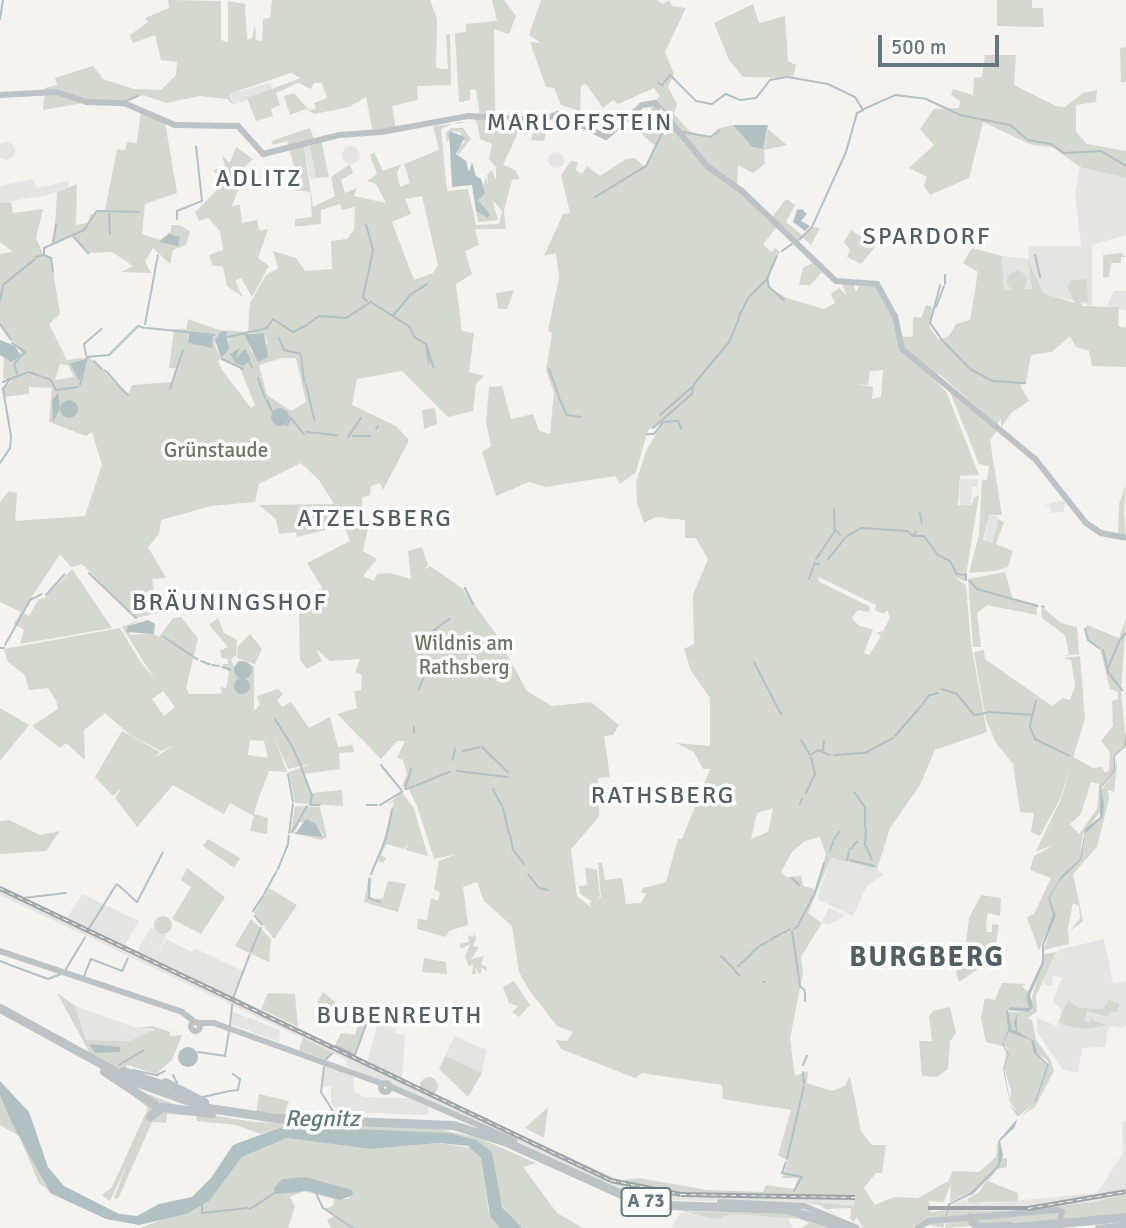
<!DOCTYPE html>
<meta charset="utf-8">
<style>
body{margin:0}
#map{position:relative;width:1126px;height:1228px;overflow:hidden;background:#f4f3f0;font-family:Signika,sans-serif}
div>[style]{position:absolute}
.built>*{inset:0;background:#e4e5e3;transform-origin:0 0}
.round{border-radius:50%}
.green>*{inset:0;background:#d4d8cf}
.water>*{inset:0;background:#b1c1c3}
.stream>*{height:2px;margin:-1px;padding:0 1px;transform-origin:1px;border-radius:1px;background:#b1c1c3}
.secondary>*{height:6px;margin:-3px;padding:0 3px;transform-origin:3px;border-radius:3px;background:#bbc3c7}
.secondary>.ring{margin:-3px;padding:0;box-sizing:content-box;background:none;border:6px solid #bbc3c7;border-radius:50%}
.highway>*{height:9px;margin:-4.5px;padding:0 4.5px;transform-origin:4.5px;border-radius:4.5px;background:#bbc3c7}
.rail>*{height:4.5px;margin-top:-2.25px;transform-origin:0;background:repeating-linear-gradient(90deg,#fff 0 5px,#9ca4a8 0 10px);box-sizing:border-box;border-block:2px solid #9ca4a8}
span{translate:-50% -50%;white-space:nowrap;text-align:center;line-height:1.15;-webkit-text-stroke:7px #fff;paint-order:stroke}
.shield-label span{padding:2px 5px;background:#fff;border:2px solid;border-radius:5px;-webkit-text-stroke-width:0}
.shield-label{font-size:19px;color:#64777f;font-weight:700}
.park-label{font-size:21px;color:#6a7762}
.water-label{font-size:23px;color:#5f7a7d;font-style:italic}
.quarter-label{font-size:24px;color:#515f65;letter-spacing:2px}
.district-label{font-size:28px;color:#515f65;font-weight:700;letter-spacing:2px}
.scale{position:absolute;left:878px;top:35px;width:121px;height:32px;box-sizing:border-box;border:4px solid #64777f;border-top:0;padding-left:9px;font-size:21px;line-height:24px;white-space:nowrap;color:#64777f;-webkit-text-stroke:5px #fff;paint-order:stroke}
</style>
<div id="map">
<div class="built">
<div style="clip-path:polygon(269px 83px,273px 90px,233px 105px,229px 94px)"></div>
<div class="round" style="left:-3px;top:142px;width:18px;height:18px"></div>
<div style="left:310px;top:144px;width:35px;height:6px;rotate:80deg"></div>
<div class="round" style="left:342px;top:146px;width:18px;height:18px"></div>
<div class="round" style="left:548px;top:152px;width:16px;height:16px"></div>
<div style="clip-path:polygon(1080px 167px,1126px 178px,1126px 235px,1092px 245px,1092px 306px,1043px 293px,1030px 264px,1032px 289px,1004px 290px,1002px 256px,1028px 259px,1029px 246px,1081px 246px,1075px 194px)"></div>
<div style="clip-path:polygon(33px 179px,37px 188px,69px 181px,68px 187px,48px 195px,0 203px,0 186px)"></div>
<div style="clip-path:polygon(1114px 291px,1126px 291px,1126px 311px,1107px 305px)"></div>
<div style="clip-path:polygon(960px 479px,978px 479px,978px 487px,972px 487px,971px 505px,960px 505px)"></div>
<div style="clip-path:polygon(1065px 500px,1064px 512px,1051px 513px,1050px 505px,1043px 505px)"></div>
<div style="left:989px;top:515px;width:10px;height:26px;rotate:11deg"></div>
<div style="clip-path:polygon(831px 858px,877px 869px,883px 875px,867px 886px,853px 916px,817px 899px)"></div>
<div style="clip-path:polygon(0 887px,67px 918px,82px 894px,139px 921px,125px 945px,137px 951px,151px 927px,166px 935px,155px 960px,166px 939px,192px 952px,194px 948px,243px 971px,233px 996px,367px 1063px,378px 1021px,397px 1025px,395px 1033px,405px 1035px,402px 1081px,626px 1183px,676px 1192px,855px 1196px,855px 1206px,675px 1200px,621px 1190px,346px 1066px,348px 1060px,331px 1052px,0 895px)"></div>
<div style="clip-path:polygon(829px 908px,844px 915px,844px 917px,827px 925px,822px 922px)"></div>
<div style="clip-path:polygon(1104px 939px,1113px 984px,1126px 981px,1126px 1024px,1122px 1028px,1109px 1026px,1105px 1047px,1082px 1048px,1078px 1073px,1063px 1070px,1037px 1032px,1037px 1018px,1057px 1026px,1062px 1010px,1053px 1001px,1062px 977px,1053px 976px,1052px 986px,1043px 984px,1045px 973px,1058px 950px)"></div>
<div style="clip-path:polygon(75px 1006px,137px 1028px,156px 1031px,130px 1041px,86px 1040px)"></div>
<div style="clip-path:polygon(231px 1011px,280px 1030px,279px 1042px,231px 1024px)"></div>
<div style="clip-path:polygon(455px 1036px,486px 1050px,482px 1073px,445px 1056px)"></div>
<div style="clip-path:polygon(325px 1063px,353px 1077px,354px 1091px,363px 1097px,410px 1098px,428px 1106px,428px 1115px,339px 1112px,331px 1103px,331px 1086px,322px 1087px)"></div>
<div style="clip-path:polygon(1126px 1120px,1126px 1194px,1095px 1202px,1005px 1211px,949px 1210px,953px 1203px,967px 1199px,983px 1204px,1097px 1193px,1123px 1153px,1122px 1122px)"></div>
<div style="clip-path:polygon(680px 1213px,702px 1214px,715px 1219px,733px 1214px,788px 1218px,793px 1228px,671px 1228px)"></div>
</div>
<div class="green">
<div style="clip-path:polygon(168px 0,221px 1px,221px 40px,228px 42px,228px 1px,245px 4px,247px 40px,252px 38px,255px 24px,256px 40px,262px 41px,263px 19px,270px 18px,272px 0,430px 0,437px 19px,436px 67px,442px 69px,448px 69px,446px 35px,450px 34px,451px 85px,417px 86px,418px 100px,392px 106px,396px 129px,373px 133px,366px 97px,349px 107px,314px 114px,306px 109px,290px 115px,284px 96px,294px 93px,309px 110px,316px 109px,314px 103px,327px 98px,322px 83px,314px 83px,311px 89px,298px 83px,276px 93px,280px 105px,271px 109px,273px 116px,256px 121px,247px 98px,301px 78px,291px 73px,229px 94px,233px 105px,227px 99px,200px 96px,166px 103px,143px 95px,126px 102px,89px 102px,43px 110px,45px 88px,57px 85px,55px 78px,93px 66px,103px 79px,134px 89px,161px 90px,176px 75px,177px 62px,161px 60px,155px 35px,133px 43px,130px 35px,148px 22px,145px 18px,169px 8px)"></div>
<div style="clip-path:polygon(evenodd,492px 0,504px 0,516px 16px,509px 34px,494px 29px,495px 117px,524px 119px,503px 165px,515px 170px,520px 179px,512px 180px,504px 210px,506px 229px,475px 229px,479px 245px,465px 251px,472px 274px,456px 284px,462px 331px,474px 333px,469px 372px,484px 376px,476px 384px,473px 411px,448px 417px,402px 371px,357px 379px,352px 405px,396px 426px,409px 440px,383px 490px,380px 483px,371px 486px,370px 495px,362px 497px,363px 522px,368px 529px,363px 551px,377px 559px,363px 576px,374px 581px,377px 574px,390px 573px,411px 579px,408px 551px,422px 547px,428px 565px,424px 570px,430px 566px,463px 589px,496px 634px,527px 691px,552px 706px,591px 702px,619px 725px,613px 735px,604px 736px,610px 777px,598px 778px,599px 817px,571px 849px,577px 896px,592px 908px,589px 903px,601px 897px,598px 863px,602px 863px,605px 880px,622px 878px,626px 904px,641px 903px,646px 894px,641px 892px,643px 888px,666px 882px,678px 839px,682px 839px,710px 769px,703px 769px,694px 752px,676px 743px,710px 746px,710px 698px,691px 671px,684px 649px,694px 644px,693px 595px,708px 559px,696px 538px,685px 538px,685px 520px,656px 517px,644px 523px,637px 503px,636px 483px,646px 451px,663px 422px,648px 430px,636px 472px,620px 484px,615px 476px,546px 487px,529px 482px,496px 496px,482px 452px,491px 446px,486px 422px,489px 387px,502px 386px,511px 419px,533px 414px,539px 431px,550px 434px,554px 393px,546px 370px,552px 333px,548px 331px,559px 277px,556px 253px,544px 256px,563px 214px,570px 213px,561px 175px,571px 161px,578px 162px,576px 170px,582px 174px,587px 166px,600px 176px,626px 159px,635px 158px,645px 167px,655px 146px,639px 131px,654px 116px,650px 106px,660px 96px,654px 88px,618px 104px,613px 100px,603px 108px,586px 84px,581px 85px,580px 111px,561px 105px,554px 88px,546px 87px,530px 42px,541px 43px,529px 35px,541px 0,656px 0,663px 4px,669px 0,672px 6px,686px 8px,665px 52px,674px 74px,668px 87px,677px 104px,674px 114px,692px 134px,714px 136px,717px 129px,733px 125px,752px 147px,763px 149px,768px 129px,787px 145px,764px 150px,765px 164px,753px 173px,738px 165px,737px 188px,769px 221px,786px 199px,795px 205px,786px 222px,802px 235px,813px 227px,820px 228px,811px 245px,803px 238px,794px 242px,777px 227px,763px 244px,771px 252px,775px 248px,780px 252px,769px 273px,769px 288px,787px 298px,824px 309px,835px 303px,831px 294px,839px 288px,847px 296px,842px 284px,853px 283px,856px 292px,861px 283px,874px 283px,889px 304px,897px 336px,913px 337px,913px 317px,921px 318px,926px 305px,932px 307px,930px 328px,939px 340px,949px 336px,956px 324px,970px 320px,978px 272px,963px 263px,972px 248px,1002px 256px,1004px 290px,1032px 289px,1028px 259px,1043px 293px,1075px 303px,1067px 287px,1071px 280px,1087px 279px,1088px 302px,1081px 302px,1082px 306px,1119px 307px,1118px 326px,1125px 328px,1126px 322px,1126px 367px,1092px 366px,1089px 351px,1076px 347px,1070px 336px,1052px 352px,1031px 355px,1026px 383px,1020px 385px,1029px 401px,1012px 412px,1001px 428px,1001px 418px,997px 424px,939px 374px,928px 372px,947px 393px,979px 475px,960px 476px,958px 505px,972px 505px,974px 497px,979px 496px,965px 581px,954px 577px,966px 585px,971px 644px,987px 732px,935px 750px,920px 785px,890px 828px,877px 869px,831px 858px,808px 913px,822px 923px,801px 957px,803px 973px,790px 1039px,795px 1076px,808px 1071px,807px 1083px,832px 1091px,845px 1086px,850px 1076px,861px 1131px,872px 1145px,886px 1145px,882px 1173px,876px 1173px,864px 1188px,875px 1205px,894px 1197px,918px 1198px,948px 1181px,953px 1171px,979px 1172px,996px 1157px,997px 1143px,999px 1140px,998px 1165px,971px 1192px,950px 1202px,951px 1183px,944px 1202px,929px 1201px,931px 1212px,947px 1210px,943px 1228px,921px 1223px,913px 1228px,863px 1228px,857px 1217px,853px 1222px,850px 1219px,851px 1208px,827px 1209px,851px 1224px,814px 1202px,854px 1206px,855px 1196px,676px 1192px,626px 1183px,623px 1180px,639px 1178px,707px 1190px,763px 1192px,766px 1185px,794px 1189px,798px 1178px,782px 1178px,788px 1161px,778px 1155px,791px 1110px,723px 1099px,722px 1085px,642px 1073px,635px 1078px,561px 1049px,556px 1040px,567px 1041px,573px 1032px,557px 1026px,529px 990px,519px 972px,512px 926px,484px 901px,477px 882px,463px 887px,468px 925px,449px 931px,446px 937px,417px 929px,418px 919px,427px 920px,431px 898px,438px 901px,440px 893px,434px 889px,439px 861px,457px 854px,434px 859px,417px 806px,408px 788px,402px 786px,407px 774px,403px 760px,397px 758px,405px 741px,397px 741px,381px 759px,337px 714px,357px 708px,354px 691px,361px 690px,362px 675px,355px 672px,360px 659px,330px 661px,316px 649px,322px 661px,307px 669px,300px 660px,299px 615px,313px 591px,323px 589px,307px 563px,350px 541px,336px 509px,327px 509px,333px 528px,297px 537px,296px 532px,279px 534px,276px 519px,259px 505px,334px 504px,319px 480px,301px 463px,259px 484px,255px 502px,211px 506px,161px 520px,159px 534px,148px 547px,166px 578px,152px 579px,158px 613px,136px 618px,82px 564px,71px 567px,60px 554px,22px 612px,29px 616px,38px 600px,46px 597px,72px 569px,112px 628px,20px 644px,24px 630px,14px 624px,21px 612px,0 602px,0 502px,9px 491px,17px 493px,15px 521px,85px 516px,102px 465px,92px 432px,86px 436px,49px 422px,52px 388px,29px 387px,29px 394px,4px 397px,3px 389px,12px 381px,3px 378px,4px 357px,11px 362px,21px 352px,0 325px,0 254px,13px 252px,0 242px,0 203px,11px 202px,13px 213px,43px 209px,36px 238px,44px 256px,51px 258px,60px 314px,49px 324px,67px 360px,89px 357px,128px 395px,132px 385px,172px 382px,177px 368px,169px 368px,174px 329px,186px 329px,188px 319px,219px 330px,248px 332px,250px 303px,266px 275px,278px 268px,273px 251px,296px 258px,305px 271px,332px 269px,331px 241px,347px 239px,354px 230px,355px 207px,342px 210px,340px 204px,321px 210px,321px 224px,295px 226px,295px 219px,312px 217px,310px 192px,293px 190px,293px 178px,297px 177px,287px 141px,273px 145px,271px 141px,310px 128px,315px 142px,321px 140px,329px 177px,316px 178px,310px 144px,304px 146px,313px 207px,335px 196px,331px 177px,350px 164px,353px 173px,341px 180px,345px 193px,357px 188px,354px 196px,386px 203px,376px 184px,367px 181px,377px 174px,370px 155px,374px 152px,383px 171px,401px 164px,397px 173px,400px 187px,410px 183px,404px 164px,439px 150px,433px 126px,478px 121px,472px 119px,480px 116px,476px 90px,470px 89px,470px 100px,459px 102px,455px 33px,466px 32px,466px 24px,497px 21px,492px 0,458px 122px,477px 122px,480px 139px,492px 144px,489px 159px,496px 167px,496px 180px,492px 170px,487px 175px,490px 197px,502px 211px,499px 224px,476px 225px,468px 189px,447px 191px,441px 129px,458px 122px,492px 0,422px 196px,438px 265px,433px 273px,414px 280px,392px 222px,411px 214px,405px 199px,422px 196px,492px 0,218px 333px,229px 338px,227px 350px,220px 357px,215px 345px,218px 333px,492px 0,245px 333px,264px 333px,268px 343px,252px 353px,245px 333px,492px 0,188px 334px,213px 336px,212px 347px,188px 343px,188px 334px,492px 0,282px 358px,296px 358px,306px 402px,291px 411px,267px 395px,259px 365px,282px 358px,492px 0,84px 359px,86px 363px,79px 380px,70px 363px,84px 359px,492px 0,221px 359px,239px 366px,255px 405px,251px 408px,222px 370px,218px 361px,221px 359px,492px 0,60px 364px,68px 365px,74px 377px,55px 380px,60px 364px,492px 0,883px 370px,881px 397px,872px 399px,873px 387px,857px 384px,868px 385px,870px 371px,883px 370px,492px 0,819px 577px,876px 605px,875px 610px,884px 614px,887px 610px,890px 618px,883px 631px,876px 633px,881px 636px,869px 655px,864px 653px,873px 629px,859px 626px,852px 618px,858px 610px,869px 612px,870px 607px,818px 581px,819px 577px,492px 0,773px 808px,768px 832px,751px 839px,757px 813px,773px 808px,492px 0,820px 837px,826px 855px,815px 889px,803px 886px,801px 876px,786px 877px,781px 872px,792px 852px,805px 841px,820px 837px)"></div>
<div style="clip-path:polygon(997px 0,1032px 0,1032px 8px,1043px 8px,1044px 27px,997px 26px)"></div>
<div style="clip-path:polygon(753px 4px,759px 23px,785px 16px,788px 61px,796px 65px,793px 78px,743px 77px,729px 60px,714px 23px)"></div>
<div style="clip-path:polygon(1126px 47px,1126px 82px,1121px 82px,1120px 48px)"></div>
<div style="clip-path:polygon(985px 55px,1016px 55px,1014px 85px,1056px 106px,1065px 107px,1083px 93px,1097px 90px,1096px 102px,1076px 105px,1076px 132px,1087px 144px,1126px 151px,1126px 178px,1080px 167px,1052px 147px,1032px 145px,983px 122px,969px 178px,930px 195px,924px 186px,927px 177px,909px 168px,934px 145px,920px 129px,934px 109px,959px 108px,960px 101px,951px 95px,953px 89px,973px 95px,974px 78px,982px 77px)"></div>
<div style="clip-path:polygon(141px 111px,165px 122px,177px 193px,145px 204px,142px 234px,160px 240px,171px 231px,171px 225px,179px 225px,190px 231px,186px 245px,173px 250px,170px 264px,153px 248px,145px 261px,151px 273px,121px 272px,133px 266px,112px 252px,88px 253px,72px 235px,54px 243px,57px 192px,77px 184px,76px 225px,88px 223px,90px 215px,105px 210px,117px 149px,125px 150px,127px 142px,137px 143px)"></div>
<div style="clip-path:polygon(548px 122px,544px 141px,531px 140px,536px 125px)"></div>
<div style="clip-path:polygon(451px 128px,463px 128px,471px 139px,458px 155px,457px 148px,465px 142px,460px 132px,453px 131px,447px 143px,446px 133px)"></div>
<div style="clip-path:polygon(236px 147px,253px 159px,224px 187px,238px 190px,232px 206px,240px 205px,242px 223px,257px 220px,259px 230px,268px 229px,258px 258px,269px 266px,252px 297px,241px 278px,235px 281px,243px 297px,227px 286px,223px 267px,212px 265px,209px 255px,223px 250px,220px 231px,208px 218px,199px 221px,195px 212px,221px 186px,214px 170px,225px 166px,222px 156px,230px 163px)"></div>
<div style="clip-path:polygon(486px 177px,498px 220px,478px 222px,476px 212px,490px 214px,478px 200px)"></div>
<div style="clip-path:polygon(851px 230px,875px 247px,861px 264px,847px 257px,850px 250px,844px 242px)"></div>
<div style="clip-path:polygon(1121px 253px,1126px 257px,1121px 257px,1121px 263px,1111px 263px,1109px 277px,1103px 278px,1103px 255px)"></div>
<div style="clip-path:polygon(812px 263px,822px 272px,810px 285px,799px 285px,803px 268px)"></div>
<div class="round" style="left:1007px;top:271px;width:20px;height:20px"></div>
<div style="clip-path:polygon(514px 290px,507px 309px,498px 309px,496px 293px)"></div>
<div style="clip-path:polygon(950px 392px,997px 431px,990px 440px,1002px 515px,989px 515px,983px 540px,993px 543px,998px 519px,1004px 522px,996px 544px,1013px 551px,1008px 567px,995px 571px,969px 573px,979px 535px,982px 480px,987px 480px,989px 466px,979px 464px)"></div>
<div style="clip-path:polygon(435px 408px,437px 424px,424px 429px,422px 410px)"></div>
<div style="clip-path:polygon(1126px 485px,1124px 512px,1126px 536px,1118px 534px,1119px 504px)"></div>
<div style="clip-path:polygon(1005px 572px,1013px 600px,1037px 604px,1037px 615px,987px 605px,977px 613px,981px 647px,973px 647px,968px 579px)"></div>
<div style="clip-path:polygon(1041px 606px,1061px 623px,1077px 627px,1079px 654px,1064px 656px,1069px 654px,1065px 635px,1042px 618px)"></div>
<div style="clip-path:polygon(evenodd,147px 617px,128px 626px,130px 635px,152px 633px,159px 637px,173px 618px,181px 617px,198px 638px,186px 688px,189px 694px,216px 694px,222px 693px,220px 686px,226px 689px,229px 672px,222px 664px,228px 664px,228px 659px,222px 658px,220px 651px,228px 647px,209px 625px,218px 618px,224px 633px,237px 640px,236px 656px,231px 659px,234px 666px,239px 660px,254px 666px,254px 711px,260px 705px,257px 696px,278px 689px,283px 694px,277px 700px,282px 707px,291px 702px,309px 728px,330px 717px,338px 747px,353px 745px,354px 752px,339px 753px,340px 769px,303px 774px,312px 793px,342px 790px,343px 806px,295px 803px,289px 772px,311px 764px,288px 769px,273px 734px,287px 772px,269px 771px,258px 800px,254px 814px,268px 818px,267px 834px,250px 831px,254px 816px,230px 803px,224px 814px,173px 785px,137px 827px,115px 798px,122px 787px,113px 796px,95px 777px,122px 731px,160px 752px,154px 758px,174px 745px,161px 751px,130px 735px,105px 713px,84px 730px,85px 760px,66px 743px,60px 748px,32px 726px,58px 709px,56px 700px,48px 688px,29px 690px,25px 675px,8px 662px,4px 649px,120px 628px,140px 661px,155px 680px,122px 627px,147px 617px,163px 691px,175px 707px,164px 716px,152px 699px,163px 691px,147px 617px,250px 740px,264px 741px,268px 758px,248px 755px,250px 740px)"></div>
<div style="clip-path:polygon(evenodd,1126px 618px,1121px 691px,1126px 744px,1114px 755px,1113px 771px,1100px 787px,1102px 810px,1087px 829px,1095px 826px,1083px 833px,1080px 859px,1061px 876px,1049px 896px,1054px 913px,1039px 951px,1027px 917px,1034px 914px,1051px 878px,1030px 870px,1034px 856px,1052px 846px,1036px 851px,1062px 797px,1073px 757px,1093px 768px,1102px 767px,1105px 773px,1109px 770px,1110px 752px,1101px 741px,1113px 726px,1112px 701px,1118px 699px,1118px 692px,1110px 689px,1100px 649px,1088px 641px,1085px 631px,1087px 625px,1119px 638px,1126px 618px,1091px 782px,1099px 784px,1097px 809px,1079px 834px,1070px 824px,1081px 814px,1091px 782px)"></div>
<div style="clip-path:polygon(250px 634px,262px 649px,255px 664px,237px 658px,238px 646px)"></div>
<div style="clip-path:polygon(984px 650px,985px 659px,1052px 706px,1063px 698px,1070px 700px,1075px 686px,1071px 660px,1064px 658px,1080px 656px,1085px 719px,1061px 797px,1040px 836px,1031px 832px,1034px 813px,1020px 812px,1013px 764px,996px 743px,986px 720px,974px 652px)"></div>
<div style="clip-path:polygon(0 708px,29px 725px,0 761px)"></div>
<div style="clip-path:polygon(1116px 755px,1117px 767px,1114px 792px,1108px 790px,1109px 799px,1097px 847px,1073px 874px,1083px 921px,1070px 931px,1080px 918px,1079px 906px,1073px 903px,1068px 928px,1069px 944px,1044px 950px,1055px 911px,1050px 898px,1058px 883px,1082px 859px,1085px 834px,1103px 817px,1101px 790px,1115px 771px)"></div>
<div style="clip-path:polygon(402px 792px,414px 809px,428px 856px,406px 850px,408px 844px,404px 849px,387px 844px,381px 855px,386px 858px,383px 863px,378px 861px,394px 801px,387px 805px)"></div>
<div style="clip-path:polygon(evenodd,295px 806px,320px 807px,327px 837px,321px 840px,291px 832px,295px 806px,300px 822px,316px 824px,324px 836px,294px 832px,300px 822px)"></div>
<div style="clip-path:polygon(9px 820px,40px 835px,60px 831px,46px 851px,0 854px,0 821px)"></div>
<div style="clip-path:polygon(208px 839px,240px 858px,234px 868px,203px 846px)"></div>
<div style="clip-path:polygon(585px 867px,597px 870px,600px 896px,593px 902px,580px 894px,579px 886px,587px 885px)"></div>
<div style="clip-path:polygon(187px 868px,225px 897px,201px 934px,172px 919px,191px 887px,181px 880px)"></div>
<div style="clip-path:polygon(369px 877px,372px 878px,370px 897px,375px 899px,383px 898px,388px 881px,406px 884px,398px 912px,364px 902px)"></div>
<div style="clip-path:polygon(269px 888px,297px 905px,274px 939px,254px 913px)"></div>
<div style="clip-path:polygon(981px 895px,1001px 898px,1000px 916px,988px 913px,986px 923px,987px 932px,992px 932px,992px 924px,999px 925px,996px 944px,989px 962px,959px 982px,956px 973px,965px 952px,969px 918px)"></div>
<div class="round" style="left:154px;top:916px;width:18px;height:18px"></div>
<div style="clip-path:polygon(251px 919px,271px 939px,269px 962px,235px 946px)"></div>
<div style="clip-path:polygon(474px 932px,476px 938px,473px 946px,479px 947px,471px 959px,484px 956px,481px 965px,486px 966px,487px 972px,481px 967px,481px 973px,478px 973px,476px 967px,476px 974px,472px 974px,473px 964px,469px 967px,465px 957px,470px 944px,461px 949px,460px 944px,469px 942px,468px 935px,474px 937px)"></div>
<div style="clip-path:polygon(1056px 952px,1036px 996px,1037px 1012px,1027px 1018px,1032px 1020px,1036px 1040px,1050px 1059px,1054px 1071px,1035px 1107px,1021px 1116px,1036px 1102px,1048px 1061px,1037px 1053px,1030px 1038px,1012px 1030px,1008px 1012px,1028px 1012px,1044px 954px)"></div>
<div style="clip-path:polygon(424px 958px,446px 962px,447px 974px,422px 972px)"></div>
<div style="clip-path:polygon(514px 981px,530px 1005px,519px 1017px,512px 1012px,518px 1006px,509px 1003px,503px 987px)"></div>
<div style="clip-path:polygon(1002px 983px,1026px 984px,1022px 986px,1028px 992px,1029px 1008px,1011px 1007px,1006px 1011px,1008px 1031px,1031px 1040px,1035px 1053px,1047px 1065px,1034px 1103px,1019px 1115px,1010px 1101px,1011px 1090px,1004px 1068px,1007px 1047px,986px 1042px,981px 1018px,985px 998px,995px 1000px)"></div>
<div style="clip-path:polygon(323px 992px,343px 1009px,344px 1013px,316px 1005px)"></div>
<div style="clip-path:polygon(57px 993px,75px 1006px,86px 1040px,130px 1041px,156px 1029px,136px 1028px,153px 1026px,170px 1032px,170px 1036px,182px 1035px,172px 1060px,156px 1074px,127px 1065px,126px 1070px,117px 1068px,91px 1055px)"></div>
<div style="clip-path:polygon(268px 993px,295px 994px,298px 1027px,261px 1009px)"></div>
<div style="clip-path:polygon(1066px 993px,1068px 1000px,1079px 1008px,1103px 1009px,1109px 1000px,1119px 1004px,1117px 1012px,1110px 1011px,1108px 1017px,1087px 1011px,1084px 1022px,1090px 1023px,1091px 1016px,1093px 1021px,1107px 1025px,1088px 1029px,1068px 1026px,1059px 1022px,1066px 1004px,1071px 1006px,1068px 1004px)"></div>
<div style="clip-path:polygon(950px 1007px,956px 1033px,950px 1041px,948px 1069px,937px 1077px,922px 1076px,919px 1041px,932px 1041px,929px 1016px,933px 1011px)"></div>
<div style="clip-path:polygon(358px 1025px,366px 1025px,355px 1055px,335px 1045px,341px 1033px,355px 1035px)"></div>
<div style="clip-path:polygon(303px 1038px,331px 1052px,327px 1060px,299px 1050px)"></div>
<div style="clip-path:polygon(445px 1056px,482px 1073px,468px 1097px,439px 1069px)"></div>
<div class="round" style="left:420px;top:1077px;width:18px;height:18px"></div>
<div style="clip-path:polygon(117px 1082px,197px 1113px,254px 1122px,429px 1127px,479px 1138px,536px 1163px,523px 1167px,557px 1213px,583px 1228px,522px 1228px,516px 1224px,500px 1203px,492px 1152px,467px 1137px,285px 1126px,261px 1134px,236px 1125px,197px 1121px,196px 1116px,167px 1114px,166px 1123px,152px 1122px,118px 1199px,114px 1198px,127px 1164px,110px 1201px,102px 1195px,112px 1187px,148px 1108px)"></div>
<div style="clip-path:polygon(259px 1094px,289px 1101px,285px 1113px,333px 1114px,335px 1118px,256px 1114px)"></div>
<div style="clip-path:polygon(0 1095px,47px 1189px,64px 1204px,39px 1183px,19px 1136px,0 1125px)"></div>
<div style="clip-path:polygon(548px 1107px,544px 1138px,525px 1128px)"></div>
<div style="clip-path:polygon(evenodd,287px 1138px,370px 1149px,439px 1143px,472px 1148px,481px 1158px,489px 1214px,500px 1228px,331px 1228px,327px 1220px,334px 1216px,325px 1209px,333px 1206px,334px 1199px,304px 1191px,290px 1197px,295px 1206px,288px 1228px,140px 1228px,206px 1203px,242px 1157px,287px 1138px,304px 1178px,339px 1189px,352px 1190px,348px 1199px,340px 1199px,308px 1191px,277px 1193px,273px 1189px,282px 1179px,304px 1178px)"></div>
<div style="clip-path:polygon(1002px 1158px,1007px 1158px,1007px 1167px,997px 1169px,988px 1181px,1018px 1193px,1018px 1201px,970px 1203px,967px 1199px,979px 1192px)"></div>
<div style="clip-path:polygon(1126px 1194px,1126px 1215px,945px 1228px,949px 1210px,1005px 1211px,1095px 1202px)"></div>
<div style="clip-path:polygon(682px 1211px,788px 1214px,833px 1228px,802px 1228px,809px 1223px,800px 1219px,733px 1214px,715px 1219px)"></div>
</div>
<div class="water">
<div style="clip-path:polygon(733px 125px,768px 125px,763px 149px,752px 147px)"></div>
<div style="clip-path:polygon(449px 131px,465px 137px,456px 154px,466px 161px,469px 172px,472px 162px,476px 176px,481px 179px,485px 193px,478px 200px,490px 214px,488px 218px,476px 211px,472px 185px,452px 187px)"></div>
<div style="clip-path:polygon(802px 209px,807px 214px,801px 221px,810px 226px,805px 231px,793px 222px,797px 210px)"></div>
<div style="clip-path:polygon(169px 234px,180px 237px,178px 246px,159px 242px)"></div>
<div style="clip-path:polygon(226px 331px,229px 349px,221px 358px,215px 340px,220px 332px)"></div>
<div style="clip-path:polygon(189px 333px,213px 336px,212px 348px,188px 343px)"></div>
<div style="clip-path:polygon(264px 333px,268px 357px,258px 362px,244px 334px)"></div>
<div style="clip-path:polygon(0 340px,15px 346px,21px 356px,11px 362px,0 355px)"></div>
<div style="clip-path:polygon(240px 348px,235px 359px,245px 349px,251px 360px,243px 366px,236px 363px,230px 354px)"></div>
<div style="clip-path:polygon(86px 359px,86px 363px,79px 381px,70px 363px)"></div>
<div style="clip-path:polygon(58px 392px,60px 409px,53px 422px,52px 401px)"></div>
<div class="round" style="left:60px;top:400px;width:18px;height:18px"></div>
<div class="round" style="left:271px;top:408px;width:18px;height:18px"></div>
<div style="clip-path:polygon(148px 620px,155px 624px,154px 634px,126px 632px,128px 626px)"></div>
<div class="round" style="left:234px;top:661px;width:18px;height:18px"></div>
<div class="round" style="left:234px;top:678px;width:16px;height:16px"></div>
<div style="clip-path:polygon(evenodd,1126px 731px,1126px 746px,1115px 756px,1115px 771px,1101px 788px,1104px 804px,1103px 817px,1085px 834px,1082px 859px,1058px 883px,1050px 898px,1056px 915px,1044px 945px,1044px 963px,1030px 995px,1033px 1007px,1028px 1012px,1008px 1010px,1012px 1030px,1016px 1031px,1014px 1024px,1017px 1013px,1017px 1031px,1034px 1041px,1037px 1053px,1049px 1065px,1036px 1102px,1018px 1116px,1011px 1107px,1003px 1069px,1008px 1055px,1002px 1044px,1008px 1031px,1006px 1011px,1011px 1007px,1029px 1008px,1026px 996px,1042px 962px,1042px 945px,1053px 914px,1048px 898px,1061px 876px,1080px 859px,1085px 829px,1100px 817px,1100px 787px,1113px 771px,1114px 755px,1124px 746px,1126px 731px,1009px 1032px,1031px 1040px,1034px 1053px,1047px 1065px,1034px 1103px,1019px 1115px,1011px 1106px,1004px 1069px,1009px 1055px,1003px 1043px,1009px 1032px)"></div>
<div style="clip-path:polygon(306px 819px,316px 824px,323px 837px,295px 834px)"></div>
<div style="clip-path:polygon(89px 1044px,120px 1047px,120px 1052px,95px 1053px)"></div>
<div class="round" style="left:178px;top:1047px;width:20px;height:20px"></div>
<div style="clip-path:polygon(0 1081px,29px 1112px,48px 1167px,64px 1186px,119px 1214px,137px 1216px,159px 1204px,192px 1197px,211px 1178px,233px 1145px,285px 1126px,449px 1133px,476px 1140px,492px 1152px,502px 1207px,522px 1228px,500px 1228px,490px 1216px,481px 1158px,468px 1146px,439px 1143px,370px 1149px,287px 1138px,242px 1157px,209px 1201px,186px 1214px,139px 1225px,106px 1219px,50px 1193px,12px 1123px,0 1095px)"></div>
<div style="clip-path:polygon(1017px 1119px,1015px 1127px,1000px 1141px,1003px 1155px,999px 1167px,973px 1194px,951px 1204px,943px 1228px,948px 1204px,971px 1192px,998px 1165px,999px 1140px)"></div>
<div style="clip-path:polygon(306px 1177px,352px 1190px,353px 1195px,340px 1200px,308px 1191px,277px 1194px,273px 1189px,282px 1179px)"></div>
</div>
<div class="stream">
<div style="left:0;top:19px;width:19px;rotate:-81deg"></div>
<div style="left:658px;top:83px;width:4px;rotate:27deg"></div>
<div style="left:662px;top:85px;width:13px;rotate:-51deg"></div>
<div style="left:670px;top:75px;width:37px;rotate:45deg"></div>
<div style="left:696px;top:101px;width:16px;rotate:11deg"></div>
<div style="left:712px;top:104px;width:17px;rotate:-36deg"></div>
<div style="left:726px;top:94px;width:15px;rotate:23deg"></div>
<div style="left:740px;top:100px;width:16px;rotate:-7deg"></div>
<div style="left:756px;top:98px;width:23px;rotate:-52deg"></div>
<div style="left:770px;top:80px;width:17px;rotate:-10deg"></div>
<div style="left:787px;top:77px;width:42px;rotate:9.7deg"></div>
<div style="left:828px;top:84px;width:30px;rotate:26deg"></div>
<div style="left:855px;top:97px;width:15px;rotate:58deg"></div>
<div style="left:863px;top:110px;width:7px;rotate:153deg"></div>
<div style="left:857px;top:113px;width:41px;rotate:105.8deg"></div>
<div style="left:846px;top:152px;width:82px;rotate:114.4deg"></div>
<div style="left:812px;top:227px;width:18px;rotate:135deg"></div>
<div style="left:126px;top:101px;width:13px;rotate:-23deg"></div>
<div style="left:864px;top:109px;width:34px;rotate:-24deg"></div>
<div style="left:895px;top:95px;width:31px;rotate:7deg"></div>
<div style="left:926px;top:99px;width:38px;rotate:25deg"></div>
<div style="left:960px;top:115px;width:51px;rotate:11.3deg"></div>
<div style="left:1010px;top:125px;width:23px;rotate:40deg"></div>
<div style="left:1028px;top:140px;width:23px;rotate:10deg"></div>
<div style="left:1051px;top:144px;width:16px;rotate:35deg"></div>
<div style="left:1064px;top:153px;width:37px;rotate:-3deg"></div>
<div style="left:1101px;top:151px;width:29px;rotate:31deg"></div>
<div style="left:683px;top:132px;width:27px;rotate:10deg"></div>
<div style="left:710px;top:137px;width:11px;rotate:-34deg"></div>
<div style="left:595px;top:197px;width:60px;rotate:-31.3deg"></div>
<div style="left:646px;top:166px;width:43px;rotate:-64deg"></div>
<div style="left:665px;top:127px;width:13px;rotate:18deg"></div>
<div style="left:109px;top:214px;width:20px;rotate:87deg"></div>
<div style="left:177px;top:219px;width:8px;rotate:-90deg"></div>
<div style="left:177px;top:211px;width:27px;rotate:-22deg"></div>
<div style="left:202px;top:201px;width:55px;rotate:-96.2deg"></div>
<div style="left:366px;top:224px;width:28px;rotate:75deg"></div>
<div style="left:373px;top:251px;width:47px;rotate:102.3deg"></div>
<div style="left:363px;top:297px;width:6px;rotate:45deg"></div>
<div style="left:73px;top:236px;width:23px;rotate:49deg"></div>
<div style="left:53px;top:243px;width:19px;rotate:-81deg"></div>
<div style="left:782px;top:251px;width:12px;rotate:-35deg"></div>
<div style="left:44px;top:255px;width:8px;rotate:23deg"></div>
<div style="left:51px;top:258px;width:14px;rotate:82deg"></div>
<div style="left:1035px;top:255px;width:23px;rotate:77deg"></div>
<div style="left:36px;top:257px;width:8px;rotate:-14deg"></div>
<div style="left:44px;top:255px;width:7px;rotate:-90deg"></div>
<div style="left:44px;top:248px;width:44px;rotate:-24.2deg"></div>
<div style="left:84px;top:230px;width:23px;rotate:-56deg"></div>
<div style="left:97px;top:211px;width:42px;rotate:1.4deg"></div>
<div style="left:767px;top:278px;width:9px;rotate:77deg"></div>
<div style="left:769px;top:287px;width:20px;rotate:41deg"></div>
<div style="left:945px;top:284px;width:9px;rotate:-90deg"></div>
<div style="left:0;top:301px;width:16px;rotate:-79deg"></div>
<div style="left:3px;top:285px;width:41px;rotate:-39.1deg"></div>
<div style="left:936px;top:307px;width:22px;rotate:-69deg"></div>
<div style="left:393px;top:316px;width:27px;rotate:-51deg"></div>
<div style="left:410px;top:295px;width:20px;rotate:-33deg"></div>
<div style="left:739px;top:316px;width:20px;rotate:-63deg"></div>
<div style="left:748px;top:298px;width:27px;rotate:-45deg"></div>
<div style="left:767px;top:279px;width:25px;rotate:-67deg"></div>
<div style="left:930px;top:323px;width:39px;rotate:-75deg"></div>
<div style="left:0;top:324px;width:19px;rotate:55deg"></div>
<div style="left:145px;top:324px;width:70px;rotate:-79.3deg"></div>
<div style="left:308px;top:324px;width:14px;rotate:-36deg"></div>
<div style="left:319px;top:316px;width:27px;rotate:4deg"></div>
<div style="left:346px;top:318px;width:30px;rotate:-33deg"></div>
<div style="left:371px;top:302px;width:46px;rotate:32.7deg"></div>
<div style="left:410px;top:327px;width:11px;rotate:68deg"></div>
<div style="left:414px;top:337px;width:14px;rotate:30deg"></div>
<div style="left:426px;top:344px;width:19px;rotate:81deg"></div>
<div style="left:931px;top:324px;width:18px;rotate:56deg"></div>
<div style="left:147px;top:328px;width:68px;rotate:5.9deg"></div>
<div style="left:228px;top:337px;width:40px;rotate:-13deg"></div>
<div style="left:267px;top:328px;width:11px;rotate:-56deg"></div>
<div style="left:273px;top:319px;width:24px;rotate:33deg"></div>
<div style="left:293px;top:332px;width:16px;rotate:-27deg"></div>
<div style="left:279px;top:338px;width:13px;rotate:67deg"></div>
<div style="left:284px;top:350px;width:17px;rotate:13deg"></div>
<div style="left:942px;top:340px;width:39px;rotate:46deg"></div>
<div style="left:12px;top:343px;width:16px;rotate:35deg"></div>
<div style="left:25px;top:352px;width:16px;rotate:133deg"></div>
<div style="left:14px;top:364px;width:10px;rotate:73deg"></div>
<div style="left:426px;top:344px;width:25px;rotate:72deg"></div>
<div style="left:86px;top:355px;width:11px;rotate:-100deg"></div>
<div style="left:84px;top:344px;width:23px;rotate:-41deg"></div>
<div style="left:301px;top:356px;width:26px;rotate:83deg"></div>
<div style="left:222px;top:359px;width:23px;rotate:25deg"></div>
<div style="left:94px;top:361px;width:11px;rotate:45deg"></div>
<div style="left:249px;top:362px;width:6px;rotate:59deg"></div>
<div style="left:549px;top:369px;width:29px;rotate:70deg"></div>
<div style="left:970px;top:369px;width:26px;rotate:28deg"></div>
<div style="left:993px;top:381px;width:32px;rotate:4deg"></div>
<div style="left:104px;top:370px;width:4px;rotate:34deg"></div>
<div style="left:29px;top:372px;width:23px;rotate:20deg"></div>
<div style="left:51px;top:380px;width:11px;rotate:63deg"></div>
<div style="left:56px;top:390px;width:22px;rotate:-8deg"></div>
<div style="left:108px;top:373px;width:11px;rotate:49deg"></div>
<div style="left:258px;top:378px;width:21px;rotate:71deg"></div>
<div style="left:3px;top:382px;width:7px;rotate:-27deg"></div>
<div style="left:116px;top:382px;width:5px;rotate:53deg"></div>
<div style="left:306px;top:384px;width:37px;rotate:77deg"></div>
<div style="left:80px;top:385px;width:29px;rotate:-76deg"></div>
<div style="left:87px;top:357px;width:22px;rotate:-5deg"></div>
<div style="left:109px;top:355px;width:41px;rotate:-45deg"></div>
<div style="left:138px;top:326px;width:7px;rotate:16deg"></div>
<div style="left:120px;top:387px;width:11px;rotate:45deg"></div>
<div style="left:170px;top:389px;width:41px;rotate:-71.6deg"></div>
<div style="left:559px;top:398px;width:19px;rotate:65deg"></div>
<div style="left:567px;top:415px;width:14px;rotate:8deg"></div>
<div style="left:266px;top:400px;width:17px;rotate:62deg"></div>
<div style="left:267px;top:400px;width:12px;rotate:66deg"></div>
<div style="left:660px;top:415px;width:43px;rotate:-41.2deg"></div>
<div style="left:284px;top:423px;width:4px;rotate:34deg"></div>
<div style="left:287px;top:425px;width:8px;rotate:-60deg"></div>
<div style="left:291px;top:418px;width:21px;rotate:51deg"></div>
<div style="left:653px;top:428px;width:52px;rotate:-41.1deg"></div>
<div style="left:692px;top:394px;width:10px;rotate:-79deg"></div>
<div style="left:694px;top:384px;width:55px;rotate:-50.2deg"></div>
<div style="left:729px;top:342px;width:26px;rotate:-67deg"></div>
<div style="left:376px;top:429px;width:4px;rotate:-56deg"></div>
<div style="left:307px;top:432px;width:30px;rotate:6deg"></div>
<div style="left:647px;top:434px;width:7px"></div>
<div style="left:654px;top:434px;width:15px;rotate:-53deg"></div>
<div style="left:663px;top:422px;width:15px;rotate:-4deg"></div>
<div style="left:678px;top:421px;width:8px;rotate:67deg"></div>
<div style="left:353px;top:436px;width:17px"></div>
<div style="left:348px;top:437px;width:23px;rotate:-56deg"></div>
<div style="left:0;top:463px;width:18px;rotate:-56deg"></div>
<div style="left:10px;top:448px;width:12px;rotate:-85deg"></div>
<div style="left:11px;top:436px;width:48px;rotate:-99.7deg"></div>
<div style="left:3px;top:389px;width:12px;rotate:-55deg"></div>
<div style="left:10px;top:379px;width:19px;rotate:-21deg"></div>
<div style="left:920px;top:513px;width:11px;rotate:80deg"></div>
<div style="left:837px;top:531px;width:5px;rotate:53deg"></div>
<div style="left:915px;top:536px;width:9px"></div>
<div style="left:924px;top:536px;width:24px;rotate:54deg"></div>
<div style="left:938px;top:555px;width:13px;rotate:27deg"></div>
<div style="left:950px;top:561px;width:15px;rotate:62deg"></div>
<div style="left:957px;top:574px;width:7px;rotate:8deg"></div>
<div style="left:846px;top:537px;width:17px;rotate:-31deg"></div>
<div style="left:861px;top:528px;width:46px;rotate:3.7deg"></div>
<div style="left:907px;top:531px;width:8px;rotate:40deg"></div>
<div style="left:913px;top:536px;width:5px;rotate:-53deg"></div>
<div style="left:816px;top:559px;width:34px;rotate:-56deg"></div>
<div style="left:835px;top:531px;width:22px;rotate:-93deg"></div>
<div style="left:828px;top:559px;width:26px;rotate:-51deg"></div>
<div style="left:817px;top:564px;width:2px"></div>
<div style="left:814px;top:566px;width:4px;rotate:-76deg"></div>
<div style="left:89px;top:573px;width:65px;rotate:43.8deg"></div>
<div style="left:809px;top:579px;width:12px;rotate:-70deg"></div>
<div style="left:966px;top:580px;width:6px;rotate:-90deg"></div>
<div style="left:970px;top:581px;width:11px;rotate:49deg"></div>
<div style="left:977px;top:589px;width:63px;rotate:15.6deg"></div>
<div style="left:465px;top:588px;width:18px;rotate:63deg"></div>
<div style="left:46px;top:595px;width:28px;rotate:-48deg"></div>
<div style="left:1042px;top:606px;width:2px;rotate:27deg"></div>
<div style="left:1085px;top:629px;width:11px;rotate:75deg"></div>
<div style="left:1088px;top:640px;width:14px;rotate:36deg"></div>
<div style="left:164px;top:637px;width:40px;rotate:34deg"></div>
<div style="left:1121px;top:639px;width:8px;rotate:-50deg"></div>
<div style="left:5px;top:645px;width:51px;rotate:-60.9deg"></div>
<div style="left:30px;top:600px;width:13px;rotate:-27deg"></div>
<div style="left:0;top:648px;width:2px"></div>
<div style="left:3px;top:648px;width:1px"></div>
<div style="left:1103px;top:650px;width:23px;rotate:77deg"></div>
<div style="left:1108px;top:672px;width:23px;rotate:52deg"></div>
<div style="left:201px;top:661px;width:9px;rotate:21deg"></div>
<div style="left:754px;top:662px;width:59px;rotate:62.6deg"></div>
<div style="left:212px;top:665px;width:7px;rotate:8deg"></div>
<div style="left:222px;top:667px;width:9px;rotate:18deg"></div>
<div style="left:1108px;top:668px;width:30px;rotate:-67deg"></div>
<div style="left:419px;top:689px;width:19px;rotate:-69deg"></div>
<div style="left:426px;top:671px;width:23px;rotate:-105deg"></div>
<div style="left:420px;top:649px;width:19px;rotate:-58deg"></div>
<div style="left:430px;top:633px;width:24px;rotate:-36deg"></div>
<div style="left:941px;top:689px;width:17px;rotate:17deg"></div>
<div style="left:957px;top:694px;width:27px;rotate:51deg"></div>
<div style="left:974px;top:715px;width:6px;rotate:-9deg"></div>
<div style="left:931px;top:695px;width:7px;rotate:-16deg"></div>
<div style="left:923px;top:704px;width:11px;rotate:-56deg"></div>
<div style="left:988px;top:712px;width:45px;rotate:3.8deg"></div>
<div style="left:985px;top:713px;width:1px"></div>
<div style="left:982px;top:714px;width:2px;rotate:-27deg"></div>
<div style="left:275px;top:719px;width:32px;rotate:58deg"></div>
<div style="left:1030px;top:725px;width:25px;rotate:-76deg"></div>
<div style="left:1030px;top:727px;width:13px;rotate:67deg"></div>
<div style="left:1035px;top:739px;width:34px;rotate:26deg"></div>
<div style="left:414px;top:733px;width:6px;rotate:-90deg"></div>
<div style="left:895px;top:736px;width:40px;rotate:-49deg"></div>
<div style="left:801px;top:740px;width:17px;rotate:59deg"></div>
<div style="left:482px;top:747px;width:36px;rotate:44deg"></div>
<div style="left:293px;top:748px;width:20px;rotate:66deg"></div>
<div style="left:823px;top:750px;width:9px;rotate:-84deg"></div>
<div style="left:463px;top:751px;width:17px;rotate:-13deg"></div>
<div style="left:865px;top:753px;width:32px;rotate:-28deg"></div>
<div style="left:812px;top:754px;width:7px;rotate:-34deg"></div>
<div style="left:818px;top:750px;width:13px;rotate:23deg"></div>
<div style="left:834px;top:755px;width:29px;rotate:-4deg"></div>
<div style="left:1067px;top:755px;width:2px;rotate:27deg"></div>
<div style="left:453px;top:760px;width:11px;rotate:-80deg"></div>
<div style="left:381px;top:765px;width:32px;rotate:51deg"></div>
<div style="left:301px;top:767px;width:30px;rotate:69deg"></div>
<div style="left:312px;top:795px;width:10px;rotate:101deg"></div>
<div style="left:457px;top:771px;width:51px;rotate:6.7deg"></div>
<div style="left:288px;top:774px;width:28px;rotate:80deg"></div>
<div style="left:417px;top:785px;width:35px;rotate:-22deg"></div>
<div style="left:405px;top:789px;width:21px;rotate:-73deg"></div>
<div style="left:406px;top:789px;width:9px;rotate:-18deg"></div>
<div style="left:493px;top:789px;width:2px;rotate:63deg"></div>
<div style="left:494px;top:792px;width:16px;rotate:60deg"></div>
<div style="left:854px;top:792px;width:19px;rotate:54deg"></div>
<div style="left:865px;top:807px;width:20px;rotate:90deg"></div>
<div style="left:806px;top:793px;width:21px;rotate:-65deg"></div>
<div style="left:815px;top:774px;width:17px;rotate:-103deg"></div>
<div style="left:800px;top:804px;width:5px;rotate:-68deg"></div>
<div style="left:311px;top:805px;width:9px"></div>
<div style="left:367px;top:805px;width:10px"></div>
<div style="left:380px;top:805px;width:26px;rotate:-31deg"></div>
<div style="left:503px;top:808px;width:26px;rotate:77deg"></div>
<div style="left:291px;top:818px;width:14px;rotate:-82deg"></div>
<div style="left:290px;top:826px;width:6px;rotate:-81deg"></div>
<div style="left:292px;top:832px;width:30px;rotate:-60deg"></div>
<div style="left:289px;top:833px;width:5px;rotate:-79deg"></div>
<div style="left:387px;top:834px;width:25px;rotate:-78deg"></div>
<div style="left:510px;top:835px;width:15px;rotate:79deg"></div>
<div style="left:513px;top:850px;width:18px;rotate:52deg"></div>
<div style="left:834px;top:839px;width:9px;rotate:-54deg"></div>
<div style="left:288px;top:842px;width:6px;rotate:-81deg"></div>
<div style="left:853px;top:846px;width:6px;rotate:-45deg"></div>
<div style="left:865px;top:846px;width:17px;rotate:-87deg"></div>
<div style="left:866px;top:847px;width:14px;rotate:65deg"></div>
<div style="left:849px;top:850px;width:4px;rotate:-34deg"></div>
<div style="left:830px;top:851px;width:10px;rotate:-73deg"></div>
<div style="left:847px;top:860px;width:8px;rotate:-76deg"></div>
<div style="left:850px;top:860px;width:25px;rotate:14deg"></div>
<div style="left:278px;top:869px;width:27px;rotate:-68deg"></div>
<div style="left:371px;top:874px;width:41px;rotate:-67.2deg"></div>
<div style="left:528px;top:874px;width:18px;rotate:52deg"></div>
<div style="left:539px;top:888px;width:9px;rotate:13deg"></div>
<div style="left:792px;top:878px;width:10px;rotate:45deg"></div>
<div style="left:369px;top:879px;width:19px;rotate:90deg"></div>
<div style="left:369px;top:898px;width:12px;rotate:20deg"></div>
<div style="left:117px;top:884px;width:9px;rotate:41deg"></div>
<div style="left:0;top:887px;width:25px;rotate:26deg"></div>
<div style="left:23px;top:898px;width:43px;rotate:-6.6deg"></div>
<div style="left:125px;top:891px;width:16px;rotate:43deg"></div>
<div style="left:137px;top:902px;width:56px;rotate:-62.5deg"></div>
<div style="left:264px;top:894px;width:26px;rotate:-61deg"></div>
<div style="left:814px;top:896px;width:34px;rotate:-73deg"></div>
<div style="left:253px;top:911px;width:18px;rotate:-56deg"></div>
<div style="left:255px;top:916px;width:11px;rotate:52deg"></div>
<div style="left:799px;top:923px;width:30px;rotate:-62deg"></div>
<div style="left:794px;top:929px;width:6px;rotate:-39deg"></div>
<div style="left:88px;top:930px;width:53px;rotate:-58.1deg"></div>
<div style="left:788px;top:930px;width:2px;rotate:-27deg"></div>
<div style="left:792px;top:931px;width:56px;rotate:81.7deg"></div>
<div style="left:800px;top:986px;width:7px;rotate:45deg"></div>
<div style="left:783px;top:933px;width:4px;rotate:-27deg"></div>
<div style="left:773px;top:938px;width:9px;rotate:-27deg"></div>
<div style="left:771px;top:940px;width:1px;rotate:-45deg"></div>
<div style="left:765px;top:943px;width:4px;rotate:-27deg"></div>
<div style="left:761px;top:945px;width:3px;rotate:-18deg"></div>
<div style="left:756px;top:949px;width:4px;rotate:-45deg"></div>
<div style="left:251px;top:951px;width:25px;rotate:-67deg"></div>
<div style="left:752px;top:952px;width:4px;rotate:-34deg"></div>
<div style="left:721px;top:956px;width:18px;rotate:45deg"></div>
<div style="left:749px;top:956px;width:4px;rotate:-45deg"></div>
<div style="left:745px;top:960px;width:4px;rotate:-45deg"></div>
<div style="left:0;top:961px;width:9px;rotate:21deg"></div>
<div style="left:741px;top:963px;width:4px;rotate:-34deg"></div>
<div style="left:10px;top:965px;width:40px;rotate:20.2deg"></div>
<div style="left:48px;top:979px;width:14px;rotate:-21deg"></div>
<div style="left:738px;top:966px;width:2px;rotate:-27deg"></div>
<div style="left:66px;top:969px;width:37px;rotate:-59deg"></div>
<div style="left:735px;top:971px;width:6px;rotate:45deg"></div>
<div style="left:84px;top:976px;width:18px;rotate:-68deg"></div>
<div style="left:91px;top:959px;width:33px;rotate:21deg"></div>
<div style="left:122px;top:971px;width:14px;rotate:-65deg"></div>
<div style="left:764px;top:982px;width:1px"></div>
<div style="left:233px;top:998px;width:47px;rotate:-68.9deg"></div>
<div style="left:805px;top:1001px;width:8px;rotate:-90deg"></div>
<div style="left:230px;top:1025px;width:20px;rotate:-84deg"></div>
<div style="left:336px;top:1046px;width:21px;rotate:25deg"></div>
<div style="left:355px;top:1055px;width:32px;rotate:-70deg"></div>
<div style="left:198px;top:1052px;width:27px;rotate:8deg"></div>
<div style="left:225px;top:1056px;width:26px;rotate:-81deg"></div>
<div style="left:326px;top:1059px;width:9px;rotate:-41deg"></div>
<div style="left:119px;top:1065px;width:29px;rotate:-31deg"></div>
<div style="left:803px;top:1065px;width:10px;rotate:-66deg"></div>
<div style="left:324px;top:1067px;width:25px;rotate:97deg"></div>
<div style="left:321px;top:1092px;width:25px;rotate:58deg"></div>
<div style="left:133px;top:1070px;width:25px;rotate:12deg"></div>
<div style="left:157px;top:1075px;width:9px;rotate:-27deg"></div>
<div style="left:803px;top:1072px;width:11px;rotate:85deg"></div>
<div style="left:173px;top:1075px;width:9px;rotate:63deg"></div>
<div style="left:230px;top:1091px;width:8px;rotate:-7deg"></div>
<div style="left:238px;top:1090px;width:11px;rotate:-80deg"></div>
<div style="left:240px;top:1079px;width:9px;rotate:-144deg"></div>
<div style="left:203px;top:1097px;width:27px;rotate:-13deg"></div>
<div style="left:487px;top:1120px;width:1px;rotate:-90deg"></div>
<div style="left:787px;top:1159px;width:75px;rotate:-76.9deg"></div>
<div style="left:786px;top:1162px;width:12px;rotate:110deg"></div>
<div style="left:782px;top:1173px;width:20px;rotate:11deg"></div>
<div style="left:802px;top:1177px;width:16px;rotate:120deg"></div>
<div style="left:316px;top:1193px;width:17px;rotate:65deg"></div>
<div style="left:202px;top:1205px;width:8px;rotate:90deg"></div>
<div style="left:202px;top:1213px;width:46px;rotate:-6.2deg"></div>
<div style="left:250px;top:1209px;width:30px;rotate:-33deg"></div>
<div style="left:325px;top:1209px;width:24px;rotate:35deg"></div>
<div style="left:347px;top:1224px;width:7px;rotate:34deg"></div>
</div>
<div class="secondary">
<div style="left:0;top:95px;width:56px;rotate:-3.1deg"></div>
<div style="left:56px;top:92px;width:33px;rotate:18deg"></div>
<div style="left:87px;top:102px;width:37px;rotate:2deg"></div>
<div style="left:124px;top:103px;width:56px;rotate:23.3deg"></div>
<div style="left:175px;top:125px;width:63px;rotate:0.9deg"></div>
<div style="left:238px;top:126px;width:38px;rotate:48deg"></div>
<div style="left:263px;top:154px;width:78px;rotate:-14deg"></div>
<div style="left:339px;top:135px;width:42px;rotate:-4.1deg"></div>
<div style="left:381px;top:132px;width:88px;rotate:-10.4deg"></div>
<div style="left:468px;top:116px;width:73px;rotate:3.1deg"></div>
<div style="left:541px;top:120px;width:18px;rotate:-19deg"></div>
<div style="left:558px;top:114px;width:53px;rotate:25.6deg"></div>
<div style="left:606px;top:137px;width:48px;rotate:-41.6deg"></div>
<div style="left:642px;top:105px;width:13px;rotate:-9deg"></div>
<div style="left:655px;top:103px;width:83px;rotate:50.4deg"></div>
<div style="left:708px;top:167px;width:42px;rotate:35.2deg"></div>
<div style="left:742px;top:191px;width:130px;rotate:43.8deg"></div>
<div style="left:836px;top:281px;width:41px;rotate:4.2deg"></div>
<div style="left:877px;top:284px;width:37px;rotate:61deg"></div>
<div style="left:895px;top:316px;width:34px;rotate:78deg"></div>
<div style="left:902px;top:349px;width:174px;rotate:39.6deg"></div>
<div style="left:1036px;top:460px;width:80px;rotate:51.6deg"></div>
<div style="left:1086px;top:523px;width:18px;rotate:34deg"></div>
<div style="left:1101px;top:533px;width:25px;rotate:11deg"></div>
<div style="left:0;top:951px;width:192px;rotate:18.5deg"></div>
<div style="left:182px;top:1012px;width:16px;rotate:38deg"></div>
<div class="ring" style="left:190.5px;top:1021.5px;width:3px;height:3px"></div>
<div style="left:198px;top:1023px;width:16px"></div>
<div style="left:214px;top:1023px;width:177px;rotate:19.8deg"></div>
<div class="ring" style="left:380.5px;top:1082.5px;width:3px;height:3px"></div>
<div style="left:389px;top:1086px;width:137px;rotate:23.6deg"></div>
<div style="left:720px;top:1202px;width:84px;rotate:2.7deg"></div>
<div style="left:804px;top:1206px;width:57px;rotate:22.5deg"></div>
<div style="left:918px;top:1228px;width:13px;rotate:-32deg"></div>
<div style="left:929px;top:1221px;width:128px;rotate:-4.9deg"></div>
<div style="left:1057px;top:1210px;width:5px;rotate:22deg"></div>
<div style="left:1062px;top:1212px;width:17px;rotate:107deg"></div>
<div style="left:1098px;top:1228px;width:28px;rotate:-6deg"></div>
</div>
<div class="highway">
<div style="left:0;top:1008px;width:152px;rotate:28.8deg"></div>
<div style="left:133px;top:1081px;width:81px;rotate:19.6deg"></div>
<div style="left:209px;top:1108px;width:68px;rotate:8.5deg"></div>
<div style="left:276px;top:1118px;width:177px;rotate:2.3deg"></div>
<div style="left:453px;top:1125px;width:53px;rotate:17.4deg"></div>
<div style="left:504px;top:1141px;width:138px;rotate:24.3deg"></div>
<div style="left:630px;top:1198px;width:38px;rotate:11deg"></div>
<div style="left:667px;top:1205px;width:120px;rotate:1.9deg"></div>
<div style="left:787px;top:1209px;width:62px;rotate:17.9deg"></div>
<div style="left:104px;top:1071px;width:61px;rotate:33.7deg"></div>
<div style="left:123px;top:1071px;width:43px;rotate:18.9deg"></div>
<div style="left:165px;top:1082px;width:44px;rotate:27.1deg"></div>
<div style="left:150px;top:1116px;width:15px;rotate:-37deg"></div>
<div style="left:162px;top:1107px;width:50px;rotate:6.8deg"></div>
<div style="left:970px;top:1217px;width:12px;rotate:55deg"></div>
<div style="left:977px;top:1227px;width:33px;rotate:-2deg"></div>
<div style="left:1005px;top:1228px;width:121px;rotate:-5.2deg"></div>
</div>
<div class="rail">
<div style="left:0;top:888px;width:677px;rotate:25.54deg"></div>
<div style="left:611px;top:1180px;width:71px;rotate:11.3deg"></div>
<div style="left:681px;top:1194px;width:174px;rotate:1deg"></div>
<div style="left:928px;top:1208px;width:100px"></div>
<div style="left:1028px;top:1208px;width:99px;rotate:-9.8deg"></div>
</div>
<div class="shield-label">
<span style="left:646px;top:1202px">A 73</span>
</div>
<div class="park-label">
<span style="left:216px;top:450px">Grünstaude</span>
<span style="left:464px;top:655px">Wildnis am<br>Rathsberg</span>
</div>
<div class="water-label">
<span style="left:322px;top:1119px">Regnitz</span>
</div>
<div class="quarter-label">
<span style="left:580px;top:123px">MARLOFFSTEIN</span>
<span style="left:259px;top:179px">ADLITZ</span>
<span style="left:927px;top:237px">SPARDORF</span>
<span style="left:375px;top:519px">ATZELSBERG</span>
<span style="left:230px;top:603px">BRÄUNINGSHOF</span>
<span style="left:663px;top:796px">RATHSBERG</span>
<span style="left:400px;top:1016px">BUBENREUTH</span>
</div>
<div class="district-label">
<span style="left:927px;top:957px">BURGBERG</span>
</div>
<div class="scale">500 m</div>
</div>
